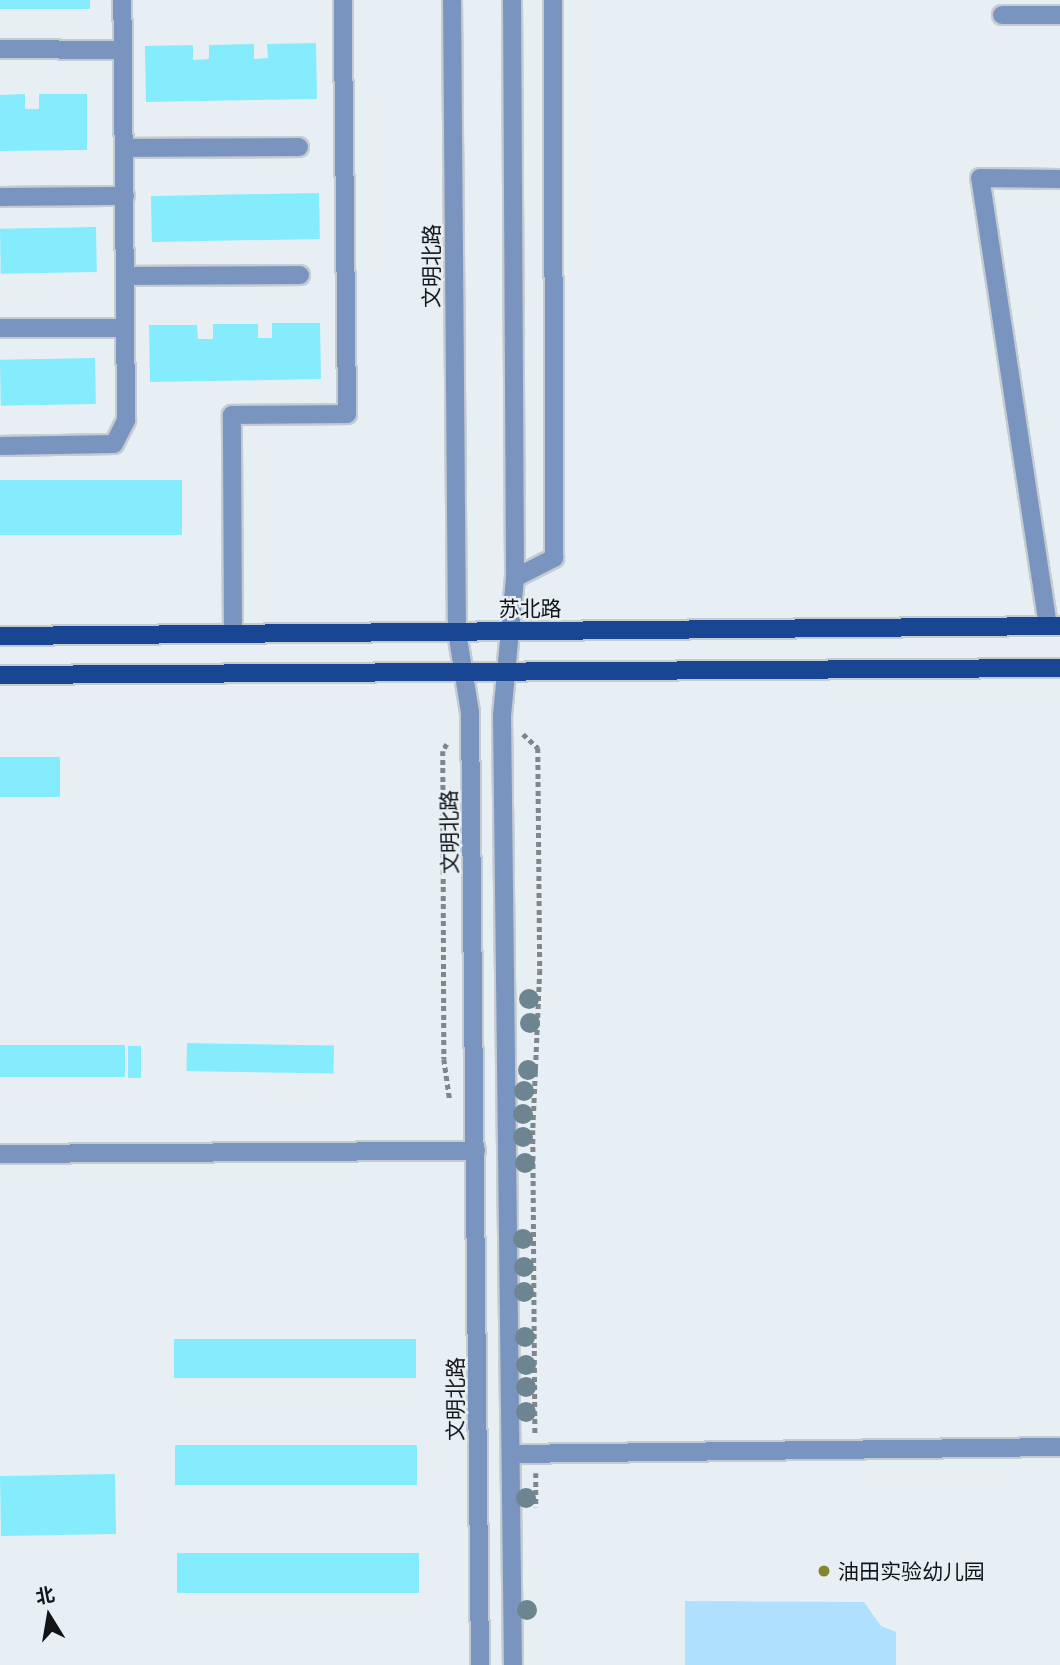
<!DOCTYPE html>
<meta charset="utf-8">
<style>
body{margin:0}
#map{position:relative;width:1060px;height:1665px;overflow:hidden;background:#e7eff4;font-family:"Golos Text","Noto Sans SC",sans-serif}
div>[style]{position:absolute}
.green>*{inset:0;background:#afe0fe}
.building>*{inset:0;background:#84ecfd;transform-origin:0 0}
.path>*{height:4.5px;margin-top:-2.25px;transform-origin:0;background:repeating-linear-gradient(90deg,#81868a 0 5px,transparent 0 8.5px)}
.roads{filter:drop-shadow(2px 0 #c5ccd1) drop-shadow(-2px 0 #c5ccd1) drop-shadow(0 2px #c5ccd1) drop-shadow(0 -2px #c5ccd1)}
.minor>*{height:18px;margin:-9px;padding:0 9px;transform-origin:9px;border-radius:9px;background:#7a94c0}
.major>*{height:18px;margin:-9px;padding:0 9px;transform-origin:9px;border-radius:9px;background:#184692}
.trees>*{width:20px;height:20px;margin:-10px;border-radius:50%;background:#6d8591}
.dots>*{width:19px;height:19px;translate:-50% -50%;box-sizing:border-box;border:4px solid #e7eff4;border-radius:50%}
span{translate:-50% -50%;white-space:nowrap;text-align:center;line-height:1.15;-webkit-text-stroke:5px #e7eff4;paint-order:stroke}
.street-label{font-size:21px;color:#121517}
.poi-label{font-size:21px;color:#121517}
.left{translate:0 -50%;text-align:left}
.north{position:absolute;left:14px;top:1581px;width:70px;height:70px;-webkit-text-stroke:5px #e7eff4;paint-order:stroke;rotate:349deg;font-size:19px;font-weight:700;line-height:28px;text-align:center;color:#121517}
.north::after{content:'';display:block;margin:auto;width:24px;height:32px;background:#121517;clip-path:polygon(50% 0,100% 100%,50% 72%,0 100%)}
</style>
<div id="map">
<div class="green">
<div style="clip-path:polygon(685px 1601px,864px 1602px,881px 1626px,896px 1632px,896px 1665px,685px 1665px)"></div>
</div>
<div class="building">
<div style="left:0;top:0;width:90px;height:9px"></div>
<div style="clip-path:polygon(316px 43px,317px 99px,146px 102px,145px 46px,193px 45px,193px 60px,209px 59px,209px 45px,254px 44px,254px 59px,268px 58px,267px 44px)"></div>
<div style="clip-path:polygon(25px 94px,25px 109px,39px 109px,39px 94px,87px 94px,87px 150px,0 151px,0 95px)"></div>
<div style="left:319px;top:193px;width:46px;height:168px;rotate:89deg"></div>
<div style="left:96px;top:227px;width:45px;height:96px;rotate:89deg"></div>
<div style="clip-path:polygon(272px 323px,320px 323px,321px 379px,150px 382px,149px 325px,197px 325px,198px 339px,213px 339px,213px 324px,258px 324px,258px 338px,272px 338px)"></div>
<div style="left:95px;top:358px;width:46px;height:95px;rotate:89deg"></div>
<div style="left:182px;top:480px;width:55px;height:182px;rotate:90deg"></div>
<div style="left:0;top:757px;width:60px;height:40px"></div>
<div style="left:187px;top:1043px;width:147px;height:28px;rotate:1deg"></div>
<div style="left:0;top:1045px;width:125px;height:32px"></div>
<div style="left:128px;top:1046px;width:13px;height:32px"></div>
<div style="left:416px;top:1339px;width:39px;height:242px;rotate:90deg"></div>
<div style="left:417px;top:1445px;width:40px;height:242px;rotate:90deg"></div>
<div style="left:115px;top:1474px;width:60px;height:115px;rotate:89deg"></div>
<div style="left:419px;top:1553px;width:40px;height:242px;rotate:90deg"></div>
</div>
<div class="path">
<div style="left:523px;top:734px;width:21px;rotate:43deg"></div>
<div style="left:538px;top:748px;width:222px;rotate:89.5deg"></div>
<div style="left:540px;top:970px;width:160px;rotate:92.5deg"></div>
<div style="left:533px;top:1130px;width:303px;rotate:89.6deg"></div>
<div style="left:447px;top:744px;width:8px;rotate:120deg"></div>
<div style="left:443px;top:751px;width:308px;rotate:89.8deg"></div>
<div style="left:444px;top:1059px;width:42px;rotate:81.9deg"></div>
<div style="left:536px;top:1473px;width:34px;rotate:90deg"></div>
</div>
<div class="roads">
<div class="minor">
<div style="left:452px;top:0;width:632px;rotate:89.55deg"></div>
<div style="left:457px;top:632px;width:81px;rotate:80.8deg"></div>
<div style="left:470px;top:712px;width:953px;rotate:89.4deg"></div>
<div style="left:512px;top:0;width:578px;rotate:89.7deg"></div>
<div style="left:515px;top:578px;width:138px;rotate:95.4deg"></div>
<div style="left:502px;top:715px;width:950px;rotate:89.34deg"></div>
<div style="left:1002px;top:15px;width:58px"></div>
<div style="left:0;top:49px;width:123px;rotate:0.5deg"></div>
<div style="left:124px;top:148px;width:175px;rotate:-0.3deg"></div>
<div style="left:0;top:197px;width:125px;rotate:-0.5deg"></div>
<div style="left:125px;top:276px;width:175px;rotate:-0.3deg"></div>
<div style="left:0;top:328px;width:125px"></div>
<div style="left:0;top:446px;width:114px;rotate:-1deg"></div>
<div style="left:114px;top:444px;width:27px;rotate:-63deg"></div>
<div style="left:126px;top:420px;width:420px;rotate:-90.5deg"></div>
<div style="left:515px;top:578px;width:44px;rotate:-27.1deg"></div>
<div style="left:554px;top:558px;width:558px;rotate:-90.1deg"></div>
<div style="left:1048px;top:626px;width:453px;rotate:-98.6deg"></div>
<div style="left:980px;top:178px;width:80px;rotate:0.7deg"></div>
<div style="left:233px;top:634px;width:219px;rotate:-90.3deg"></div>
<div style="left:232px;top:415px;width:115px;rotate:-0.5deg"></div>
<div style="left:347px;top:414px;width:414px;rotate:-90.6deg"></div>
<div style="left:0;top:1154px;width:476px;rotate:-0.4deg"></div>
<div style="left:511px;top:1454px;width:549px;rotate:-0.73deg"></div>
</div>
<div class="major">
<div style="left:0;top:636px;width:1060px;rotate:-0.54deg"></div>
<div style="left:0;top:675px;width:1060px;rotate:-0.38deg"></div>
</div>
</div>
<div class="trees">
<div style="left:529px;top:999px"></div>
<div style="left:530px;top:1023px"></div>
<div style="left:528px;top:1070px"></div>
<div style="left:524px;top:1091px"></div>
<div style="left:523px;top:1114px"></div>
<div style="left:523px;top:1137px"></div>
<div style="left:525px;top:1163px"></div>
<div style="left:523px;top:1239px"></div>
<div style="left:524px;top:1267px"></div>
<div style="left:524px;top:1292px"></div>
<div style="left:525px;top:1337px"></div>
<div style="left:526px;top:1365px"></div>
<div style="left:526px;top:1387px"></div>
<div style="left:526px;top:1412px"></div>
<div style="left:526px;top:1498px"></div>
<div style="left:527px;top:1610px"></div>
</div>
<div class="dots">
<div style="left:824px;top:1571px;background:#86842d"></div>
</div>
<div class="street-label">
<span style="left:431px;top:266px;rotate:-90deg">文明北路</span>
<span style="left:530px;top:608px">苏北路</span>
<span style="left:449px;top:832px;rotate:-91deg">文明北路</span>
<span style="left:455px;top:1399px;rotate:-90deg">文明北路</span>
</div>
<div class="poi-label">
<span class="left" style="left:838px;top:1571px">油田实验幼儿园</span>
</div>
<div class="north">北</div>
</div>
